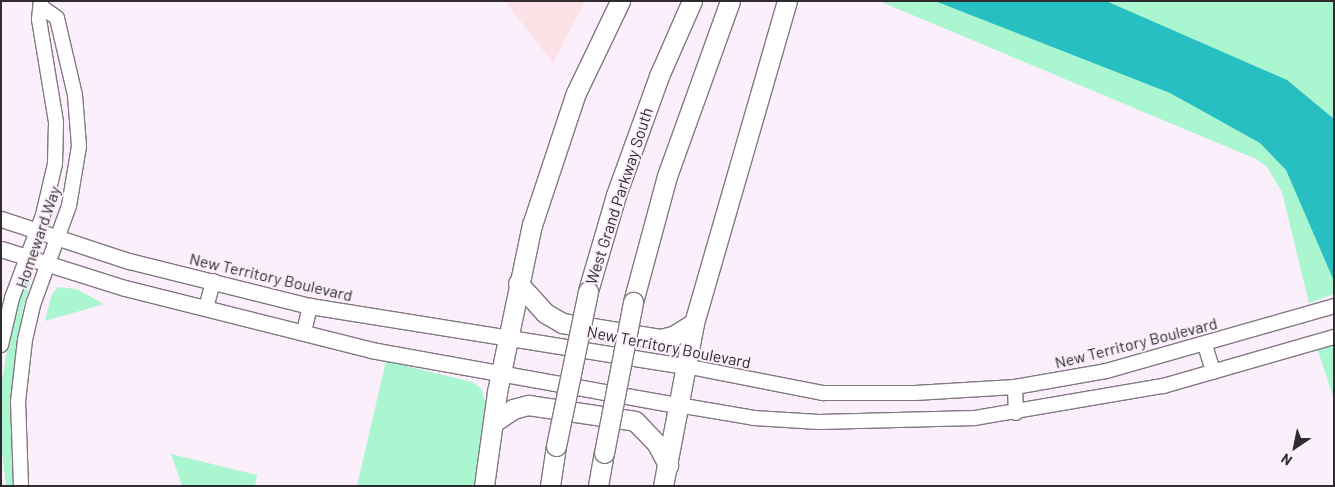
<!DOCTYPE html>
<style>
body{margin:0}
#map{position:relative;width:1335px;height:487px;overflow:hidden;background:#faeffa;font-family:Barlow,sans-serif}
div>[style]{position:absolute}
.commercial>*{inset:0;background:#fce1e6}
.green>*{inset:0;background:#aaf6d0}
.water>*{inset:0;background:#27bfc1}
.roads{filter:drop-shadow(1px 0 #827882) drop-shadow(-1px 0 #827882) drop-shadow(0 1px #827882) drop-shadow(0 -1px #827882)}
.tertiary>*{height:14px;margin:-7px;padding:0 7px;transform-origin:7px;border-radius:7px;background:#fff}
.secondary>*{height:15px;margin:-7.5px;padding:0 7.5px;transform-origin:7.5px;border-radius:7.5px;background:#fff}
.motorway>*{height:19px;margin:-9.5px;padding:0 9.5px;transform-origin:9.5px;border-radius:9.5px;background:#fff}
.bridges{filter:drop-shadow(1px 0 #827882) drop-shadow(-1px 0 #827882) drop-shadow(0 1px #827882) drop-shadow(0 -1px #827882)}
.motorway-bridge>*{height:19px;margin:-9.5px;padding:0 9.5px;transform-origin:9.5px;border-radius:9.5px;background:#fff}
span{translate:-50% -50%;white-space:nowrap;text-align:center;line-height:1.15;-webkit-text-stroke:4px #faeffa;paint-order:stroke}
.street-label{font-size:16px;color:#2f2b2f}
.frame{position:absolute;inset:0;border:2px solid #2f2b2f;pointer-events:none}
.north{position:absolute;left:1270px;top:422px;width:50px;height:50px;-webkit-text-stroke:4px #faeffa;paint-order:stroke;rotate:214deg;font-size:14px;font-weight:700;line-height:20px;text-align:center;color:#2f2b2f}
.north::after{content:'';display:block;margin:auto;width:18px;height:22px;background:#2f2b2f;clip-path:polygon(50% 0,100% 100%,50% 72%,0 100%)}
</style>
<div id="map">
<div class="commercial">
<div style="clip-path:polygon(505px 1px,585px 1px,553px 63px)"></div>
</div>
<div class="green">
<div style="clip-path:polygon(879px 1px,1334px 1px,1334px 294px,1309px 303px,1282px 192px,1267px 167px,1256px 159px)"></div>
<div style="clip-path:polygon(27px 276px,32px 277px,22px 312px,14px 384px,15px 486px,6px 486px,1px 443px,2px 380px,12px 324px)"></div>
<div style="clip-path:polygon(58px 287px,76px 289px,104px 304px,45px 321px,52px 294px)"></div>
<div style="clip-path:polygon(1334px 344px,1334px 399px,1317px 348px)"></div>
<div style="clip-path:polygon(386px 361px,472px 382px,481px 388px,487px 407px,477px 486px,357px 486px)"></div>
<div style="clip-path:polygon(171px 454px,257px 475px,255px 486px,182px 486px)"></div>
</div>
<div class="water">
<div style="clip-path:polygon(935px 1px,1106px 1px,1287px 80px,1334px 119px,1334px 281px,1286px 170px,1260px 143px,1170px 93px)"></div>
</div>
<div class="roads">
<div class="tertiary">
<div style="left:206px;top:308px;width:28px;rotate:-75deg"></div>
<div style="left:304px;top:332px;width:27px;rotate:-77deg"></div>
<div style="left:1px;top:345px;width:48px;rotate:-76.8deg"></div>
<div style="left:12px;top:298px;width:89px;rotate:-69.5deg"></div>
<div style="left:43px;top:215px;width:52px;rotate:-76.8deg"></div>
<div style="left:55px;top:164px;width:42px;rotate:-88.6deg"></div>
<div style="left:56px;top:122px;width:104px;rotate:-99.4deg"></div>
<div style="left:39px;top:19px;width:18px;rotate:-84deg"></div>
<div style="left:1205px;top:345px;width:28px;rotate:73deg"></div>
<div style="left:685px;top:366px;width:141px;rotate:11.1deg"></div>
<div style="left:823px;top:393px;width:92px"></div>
<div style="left:915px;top:393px;width:100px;rotate:-3.4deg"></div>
<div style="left:1015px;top:387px;width:92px;rotate:-10deg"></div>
<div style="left:1106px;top:371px;width:237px;rotate:-15.9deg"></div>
<div style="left:1015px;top:387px;width:26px;rotate:88deg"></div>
<div style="left:678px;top:405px;width:77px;rotate:9.7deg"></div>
<div style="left:754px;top:418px;width:65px;rotate:3.5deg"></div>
<div style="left:819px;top:422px;width:156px;rotate:-1.5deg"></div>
<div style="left:975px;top:418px;width:191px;rotate:-9.7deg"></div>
<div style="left:1163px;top:386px;width:178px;rotate:-16deg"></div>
<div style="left:21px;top:486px;width:84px;rotate:-92deg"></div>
<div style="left:18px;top:402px;width:62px;rotate:-83.6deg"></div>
<div style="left:25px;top:340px;width:39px;rotate:-77deg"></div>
<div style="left:34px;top:302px;width:102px;rotate:-70deg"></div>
<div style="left:69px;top:206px;width:61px;rotate:-80.5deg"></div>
<div style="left:79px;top:146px;width:51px;rotate:-94.5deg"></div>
<div style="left:75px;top:95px;width:79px;rotate:-103.2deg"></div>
<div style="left:57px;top:18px;width:19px;rotate:-144deg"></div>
</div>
<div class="secondary">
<div style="left:1px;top:219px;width:135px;rotate:18.2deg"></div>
<div style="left:129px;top:261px;width:187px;rotate:14deg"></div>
<div style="left:310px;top:306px;width:380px;rotate:9.1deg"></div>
<div style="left:1px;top:249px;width:130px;rotate:17.5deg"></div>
<div style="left:125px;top:288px;width:254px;rotate:14.1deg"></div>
<div style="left:371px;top:350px;width:312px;rotate:10.2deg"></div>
</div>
<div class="motorway">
<div style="left:518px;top:283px;width:40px;rotate:48deg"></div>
<div style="left:545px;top:313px;width:20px;rotate:30deg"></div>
<div style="left:562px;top:323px;width:99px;rotate:9.3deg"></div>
<div style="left:660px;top:339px;width:13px;rotate:-13deg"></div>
<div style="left:673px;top:336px;width:25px;rotate:-32deg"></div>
<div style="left:588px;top:291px;width:100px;rotate:-73.7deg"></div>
<div style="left:616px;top:195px;width:127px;rotate:-70.1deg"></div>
<div style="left:659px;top:76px;width:82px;rotate:-66.3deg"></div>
<div style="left:633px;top:302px;width:131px;rotate:-74.9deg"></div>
<div style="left:667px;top:176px;width:186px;rotate:-70.2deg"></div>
<div style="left:494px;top:422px;width:23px;rotate:-34deg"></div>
<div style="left:513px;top:409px;width:16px;rotate:-15deg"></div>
<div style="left:528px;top:405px;width:108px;rotate:8.5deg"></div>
<div style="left:635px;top:421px;width:32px;rotate:46deg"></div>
<div style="left:657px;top:444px;width:24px;rotate:62deg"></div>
<div style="left:484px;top:486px;width:95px;rotate:-82.1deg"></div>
<div style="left:497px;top:392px;width:171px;rotate:-78.2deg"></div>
<div style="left:532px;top:225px;width:139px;rotate:-71.6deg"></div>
<div style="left:576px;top:93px;width:102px;rotate:-64.4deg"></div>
<div style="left:550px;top:486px;width:40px;rotate:-81.5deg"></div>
<div style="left:598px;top:486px;width:34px;rotate:-80deg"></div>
<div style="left:663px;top:486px;width:166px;rotate:-79.2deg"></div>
<div style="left:694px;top:323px;width:335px;rotate:-73.9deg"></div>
</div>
</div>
<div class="bridges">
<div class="motorway-bridge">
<div style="left:556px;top:446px;width:158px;rotate:-78.3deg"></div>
<div style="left:604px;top:453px;width:154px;rotate:-79.1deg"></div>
</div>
</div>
<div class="street-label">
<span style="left:619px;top:196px;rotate:-72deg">West Grand Parkway South</span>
<span style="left:38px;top:237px;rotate:-71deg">Homeward Way</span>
<span style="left:271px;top:277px;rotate:13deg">New Territory Boulevard</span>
<span style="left:1136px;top:343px;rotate:-14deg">New Territory Boulevard</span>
<span style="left:669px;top:347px;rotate:11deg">New Territory Boulevard</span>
</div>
<div class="frame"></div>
<div class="north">N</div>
</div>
